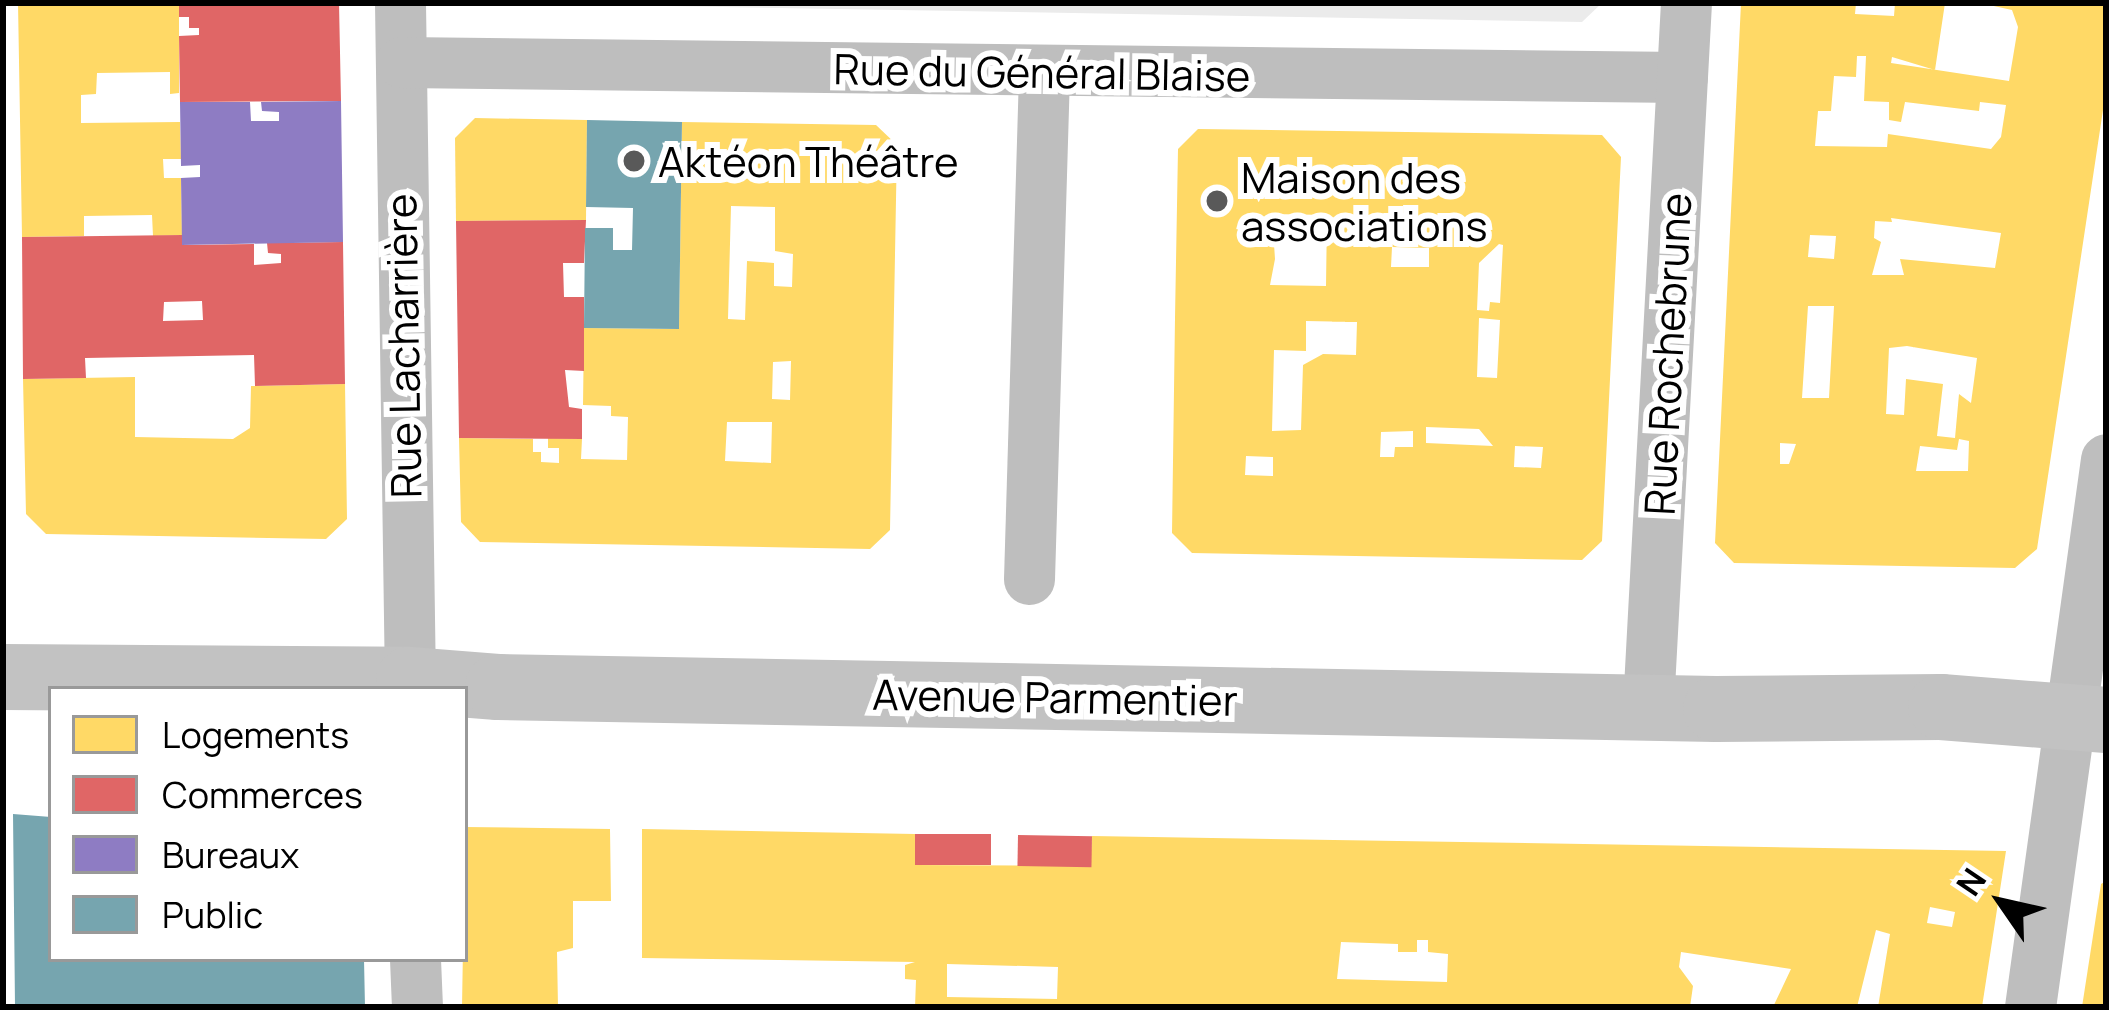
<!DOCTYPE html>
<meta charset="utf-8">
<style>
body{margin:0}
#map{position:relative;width:2109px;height:1010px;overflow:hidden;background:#fff;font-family:Manrope,sans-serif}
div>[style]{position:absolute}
.green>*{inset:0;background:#ebebeb}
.homes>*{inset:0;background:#ffd966}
.shops>*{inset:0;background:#e06666;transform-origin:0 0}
.offices>*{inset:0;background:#8e7cc3}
.public>*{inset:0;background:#76a5af}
.street>*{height:51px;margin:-25.5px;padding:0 25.5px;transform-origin:25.5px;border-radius:25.5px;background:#bebebe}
.secondary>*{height:66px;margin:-33px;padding:0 33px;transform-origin:33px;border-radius:33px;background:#c2c2c2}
.dots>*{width:33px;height:33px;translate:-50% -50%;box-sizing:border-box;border:6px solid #fff;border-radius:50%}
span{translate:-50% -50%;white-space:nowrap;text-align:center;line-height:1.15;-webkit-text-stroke:12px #fff;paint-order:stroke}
.street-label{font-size:42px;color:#000}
.poi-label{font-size:42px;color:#000}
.left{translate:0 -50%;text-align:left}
.frame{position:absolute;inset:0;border:6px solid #000;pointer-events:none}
.legend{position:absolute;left:48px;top:686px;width:420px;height:276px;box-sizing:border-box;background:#fff;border:3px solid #999;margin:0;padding:15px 21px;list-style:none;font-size:36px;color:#000}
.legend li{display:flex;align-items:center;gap:24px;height:60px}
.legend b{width:60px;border:3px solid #999}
.north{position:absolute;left:1941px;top:842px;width:120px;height:120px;-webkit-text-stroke:9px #fff;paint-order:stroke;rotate:304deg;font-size:33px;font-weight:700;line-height:48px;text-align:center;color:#000}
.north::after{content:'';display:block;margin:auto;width:42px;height:54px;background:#000;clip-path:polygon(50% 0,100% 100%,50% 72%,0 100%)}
</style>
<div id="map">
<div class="green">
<div style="clip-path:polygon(497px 3px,1602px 3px,1582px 22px)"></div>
</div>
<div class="homes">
<div style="clip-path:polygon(18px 3px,179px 3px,179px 93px,170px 94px,170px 72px,97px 73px,96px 94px,81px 95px,81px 123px,180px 122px,181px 159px,163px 159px,164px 178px,181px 178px,182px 235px,153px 236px,152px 215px,84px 216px,84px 236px,22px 237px)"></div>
<div style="clip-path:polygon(evenodd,1741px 3px,1856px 3px,1855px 14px,1894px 16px,1895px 3px,1945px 3px,1935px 70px,1892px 57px,1891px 63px,2009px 81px,2018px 27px,2012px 10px,1980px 3px,2106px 3px,2106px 90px,2037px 549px,2015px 568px,1734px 563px,1715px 543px,1741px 3px,1857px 56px,1866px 56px,1864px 101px,1889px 102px,1889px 120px,1901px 122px,1905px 102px,1979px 111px,1980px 102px,2006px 105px,2001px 137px,1991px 149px,1888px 134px,1887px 147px,1815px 146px,1818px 111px,1831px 111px,1834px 76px,1856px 77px,1857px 56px,1741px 3px,1891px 218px,2001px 233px,1995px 268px,1900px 259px,1904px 275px,1872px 275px,1881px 242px,1874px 238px,1875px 221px,1892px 222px,1891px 218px,1741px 3px,1810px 235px,1836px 236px,1834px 259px,1808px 257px,1810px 235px,1741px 3px,1808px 306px,1834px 306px,1829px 398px,1802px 398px,1808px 306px,1741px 3px,1907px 346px,1977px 358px,1971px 403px,1959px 394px,1955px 438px,1937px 436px,1943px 384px,1906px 379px,1904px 415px,1886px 414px,1889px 348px,1907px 346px,1741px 3px,1959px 439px,1969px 441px,1968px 471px,1916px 471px,1920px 446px,1957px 450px,1959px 439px,1741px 3px,1780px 443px,1796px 444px,1789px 464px,1780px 464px,1780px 443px)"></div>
<div style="clip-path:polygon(475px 118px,587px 120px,586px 220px,456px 221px,455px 138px)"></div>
<div style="clip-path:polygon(evenodd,682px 122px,876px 125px,897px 145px,890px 530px,870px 549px,480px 542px,461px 522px,459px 438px,533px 439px,533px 452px,541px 452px,541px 462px,559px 463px,559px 448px,548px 448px,548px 438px,582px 439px,581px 459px,627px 460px,628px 417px,611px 416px,611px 406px,583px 405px,584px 328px,679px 329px,682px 122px,731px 206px,775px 207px,775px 251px,793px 254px,792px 287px,774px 286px,774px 263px,747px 261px,745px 320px,728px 319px,731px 206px,682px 122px,791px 361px,790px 400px,772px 399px,773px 362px,791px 361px,682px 122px,727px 422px,772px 422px,771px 463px,725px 461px,727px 422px)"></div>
<div style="clip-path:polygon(evenodd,1198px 129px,1602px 135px,1621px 157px,1602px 541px,1582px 560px,1192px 553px,1172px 533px,1175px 318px,1178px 149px,1198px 129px,1272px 214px,1327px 215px,1326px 286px,1270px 285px,1275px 259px,1272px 214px,1198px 129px,1499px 244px,1503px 245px,1500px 303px,1490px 302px,1489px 311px,1477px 310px,1479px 263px,1499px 244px,1198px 129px,1392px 247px,1429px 248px,1429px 267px,1391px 267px,1392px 247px,1198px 129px,1479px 318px,1500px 320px,1497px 378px,1477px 377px,1479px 318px,1198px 129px,1306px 321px,1357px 322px,1356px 355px,1323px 354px,1303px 365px,1301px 430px,1272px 431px,1274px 350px,1306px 351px,1306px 321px,1198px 129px,1426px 427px,1479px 429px,1493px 446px,1426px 443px,1426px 427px,1198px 129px,1413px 431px,1413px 447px,1395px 447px,1394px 457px,1380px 457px,1381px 432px,1413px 431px,1198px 129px,1515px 446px,1543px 447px,1541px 468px,1514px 467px,1515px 446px,1198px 129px,1246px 456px,1273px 457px,1273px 476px,1245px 475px,1246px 456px)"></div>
<div style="clip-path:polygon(135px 377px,135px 437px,233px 439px,250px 428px,251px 386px,345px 384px,347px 519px,326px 539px,46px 534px,26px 514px,23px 379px)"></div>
<div style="clip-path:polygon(465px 827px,610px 829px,611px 901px,573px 901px,573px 948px,557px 952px,558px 1007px,462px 1007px)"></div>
<div style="clip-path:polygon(evenodd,642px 829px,915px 834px,915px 865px,1090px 866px,1092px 836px,2006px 851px,1982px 1007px,1878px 1007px,1890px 934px,1876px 930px,1857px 1007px,1773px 1007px,1791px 969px,1681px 952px,1679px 967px,1693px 986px,1690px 1007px,915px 1007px,916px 980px,905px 979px,905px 965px,915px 962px,642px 958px,642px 829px,1930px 907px,1955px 912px,1952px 927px,1927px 923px,1930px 907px,642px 829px,1417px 940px,1428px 940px,1428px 952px,1448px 954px,1447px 982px,1337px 979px,1341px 942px,1398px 944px,1398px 952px,1417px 952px,1417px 940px,642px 829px,947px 964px,1058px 967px,1057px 999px,947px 997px,947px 964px)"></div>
<div style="clip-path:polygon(2106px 881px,2106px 1007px,2082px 1007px,2101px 884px)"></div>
</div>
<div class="shops">
<div style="clip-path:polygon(179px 3px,339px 3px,341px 101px,180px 102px,179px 36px,199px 35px,199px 28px,189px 28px,189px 17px,179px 17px)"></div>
<div style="clip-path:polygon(586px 220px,584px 263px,563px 263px,564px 297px,584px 297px,584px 371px,565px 370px,569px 407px,582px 409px,582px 439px,459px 438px,456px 221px)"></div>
<div style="clip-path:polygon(evenodd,182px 235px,182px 245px,254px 244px,254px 265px,281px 263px,281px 254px,268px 253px,267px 243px,343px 242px,345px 384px,255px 386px,254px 355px,85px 358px,86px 378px,23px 379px,22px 237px,182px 235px,202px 301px,203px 320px,163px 321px,164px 302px,202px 301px)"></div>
<div style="left:915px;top:834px;width:76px;height:31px"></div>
<div style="left:1018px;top:835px;width:74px;height:31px;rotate:1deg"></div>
</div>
<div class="offices">
<div style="clip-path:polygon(341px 101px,343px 242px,182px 245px,181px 178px,200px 177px,200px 165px,181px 166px,180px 102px,250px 102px,251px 121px,279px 121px,279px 112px,262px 111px,261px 102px)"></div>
</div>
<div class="public">
<div style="clip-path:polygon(587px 120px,682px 122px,679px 329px,584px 328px,585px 228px,613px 228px,613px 250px,632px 250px,633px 208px,586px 207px)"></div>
<div style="clip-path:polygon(13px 814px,51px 817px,51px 959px,364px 959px,365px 1007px,15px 1007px)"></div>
</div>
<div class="street">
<div style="left:400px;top:3px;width:686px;rotate:89.16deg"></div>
<div style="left:401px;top:62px;width:1281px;rotate:0.67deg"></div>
<div style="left:1029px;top:579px;width:506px;rotate:-88.3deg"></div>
<div style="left:1648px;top:706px;width:704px;rotate:-86.91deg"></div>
<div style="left:415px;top:959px;width:48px;rotate:87.6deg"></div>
<div style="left:2030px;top:1007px;width:553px;rotate:-82.1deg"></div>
</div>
<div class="secondary">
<div style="left:3px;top:677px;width:406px;rotate:0.4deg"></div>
<div style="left:409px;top:680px;width:89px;rotate:4.5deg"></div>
<div style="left:498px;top:687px;width:1218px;rotate:1.03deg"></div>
<div style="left:1716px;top:709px;width:225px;rotate:-0.5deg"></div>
<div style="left:1941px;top:707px;width:166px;rotate:4.5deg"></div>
</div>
<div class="dots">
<div style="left:634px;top:161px;background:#595959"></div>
<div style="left:1217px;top:201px;background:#595959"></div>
</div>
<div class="street-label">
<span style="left:1042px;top:72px;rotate:1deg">Rue du Général Blaise</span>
<span style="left:403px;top:346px;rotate:-91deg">Rue Lacharrière</span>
<span style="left:1667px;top:354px;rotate:-87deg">Rue Rochebrune</span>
<span style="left:1055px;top:697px;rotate:1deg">Avenue Parmentier</span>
</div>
<div class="poi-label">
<span class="left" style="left:658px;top:161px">Aktéon Théâtre</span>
<span class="left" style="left:1241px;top:201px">Maison des<br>associations</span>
</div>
<div class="frame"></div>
<ul class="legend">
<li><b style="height:33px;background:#ffd966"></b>Logements</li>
<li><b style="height:33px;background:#e06666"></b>Commerces</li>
<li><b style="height:33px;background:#8e7cc3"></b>Bureaux</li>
<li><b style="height:33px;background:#76a5af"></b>Public</li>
</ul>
<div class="north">N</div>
</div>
